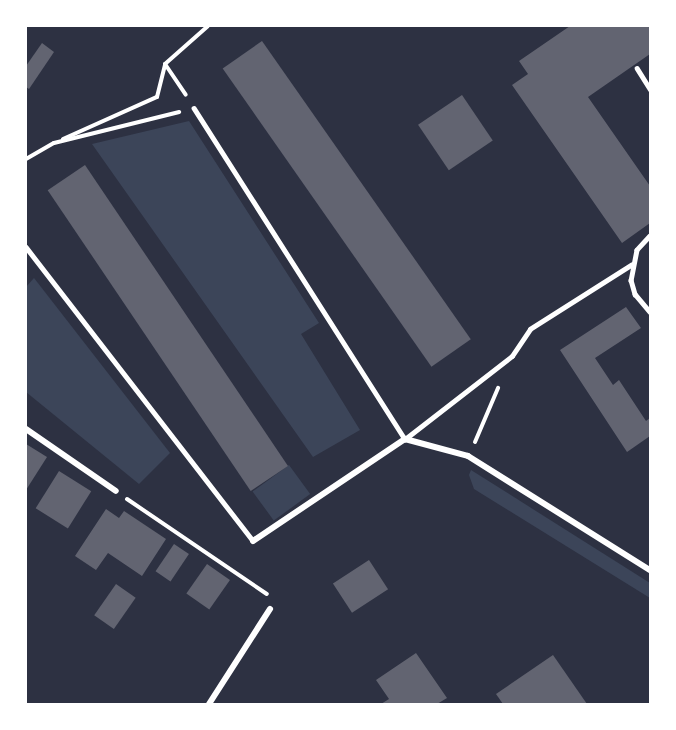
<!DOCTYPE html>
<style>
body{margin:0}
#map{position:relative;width:676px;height:730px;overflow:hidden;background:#2d3142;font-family:Rubik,sans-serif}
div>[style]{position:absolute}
.green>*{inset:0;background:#3c4559;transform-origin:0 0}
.building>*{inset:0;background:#626471;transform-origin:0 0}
.path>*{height:4px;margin:-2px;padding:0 2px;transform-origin:2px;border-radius:2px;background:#fff}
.service>*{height:4.5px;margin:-2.25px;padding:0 2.25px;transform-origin:2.25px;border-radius:2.25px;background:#fff}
.minor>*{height:6px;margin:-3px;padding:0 3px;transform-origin:3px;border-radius:3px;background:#fff}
span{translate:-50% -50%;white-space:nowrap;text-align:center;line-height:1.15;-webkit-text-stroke:6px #fff;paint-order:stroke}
.frame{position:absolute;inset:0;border:27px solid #fff;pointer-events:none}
</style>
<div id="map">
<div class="green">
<div style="clip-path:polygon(189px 121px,319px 323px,301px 334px,360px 430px,313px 457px,92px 144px)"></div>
<div style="clip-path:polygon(34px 278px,170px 453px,139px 484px,26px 392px,26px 287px)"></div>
<div style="left:289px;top:465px;width:36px;height:45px;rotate:54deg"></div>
<div style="clip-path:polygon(471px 470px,650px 583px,650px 598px,474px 489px,469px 475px)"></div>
</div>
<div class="building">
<div style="clip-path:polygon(570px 26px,650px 26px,650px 54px,588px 97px,650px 186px,650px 223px,622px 243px,512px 85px,528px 74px,519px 61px)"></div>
<div style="left:262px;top:41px;width:364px;height:48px;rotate:55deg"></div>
<div style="clip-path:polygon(42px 43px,54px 52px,29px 89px,26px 87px,26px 66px)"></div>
<div style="left:462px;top:95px;width:55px;height:53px;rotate:56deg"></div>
<div style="left:85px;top:165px;width:363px;height:45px;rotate:56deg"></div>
<div style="clip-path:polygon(626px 307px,641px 328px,595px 358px,613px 385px,619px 380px,646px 421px,650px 418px,650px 436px,627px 452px,560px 350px)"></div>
<div style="clip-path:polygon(26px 444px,47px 457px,26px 490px)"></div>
<div style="left:59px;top:471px;width:38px;height:44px;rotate:32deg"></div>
<div style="clip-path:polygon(106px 509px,119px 518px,124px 511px,166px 539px,142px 576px,108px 553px,96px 570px,75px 556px)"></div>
<div style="left:174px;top:544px;width:18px;height:33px;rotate:34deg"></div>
<div style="left:369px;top:560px;width:35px;height:43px;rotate:57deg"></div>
<div style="left:207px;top:564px;width:28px;height:36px;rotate:35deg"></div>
<div style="left:116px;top:584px;width:24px;height:38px;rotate:35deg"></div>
<div style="clip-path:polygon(416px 653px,447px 698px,437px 704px,381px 704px,389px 699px,376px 680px)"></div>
<div style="clip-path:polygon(553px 655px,587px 704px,503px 704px,496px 694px)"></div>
</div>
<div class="path">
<div style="left:165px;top:64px;width:37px;rotate:56deg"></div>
<div style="left:63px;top:139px;width:103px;rotate:-24.1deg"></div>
<div style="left:157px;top:97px;width:34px;rotate:-76deg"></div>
<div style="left:165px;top:64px;width:57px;rotate:-41.5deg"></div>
<div style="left:26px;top:159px;width:32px;rotate:-30deg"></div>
<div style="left:54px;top:143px;width:129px;rotate:-13.9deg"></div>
<div style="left:475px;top:442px;width:59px;rotate:-66.9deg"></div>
<div style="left:127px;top:499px;width:169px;rotate:34.2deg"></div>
</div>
<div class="service">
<div style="left:637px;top:68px;width:25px;rotate:58deg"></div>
<div style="left:194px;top:108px;width:393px;rotate:57.5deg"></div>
<div style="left:405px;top:439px;width:135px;rotate:-37.8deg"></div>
<div style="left:512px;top:356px;width:32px;rotate:-56deg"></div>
<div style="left:530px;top:329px;width:120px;rotate:-32.4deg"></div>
<div style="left:650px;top:236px;width:19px;rotate:133deg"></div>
<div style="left:637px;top:250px;width:31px;rotate:101deg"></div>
<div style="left:631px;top:280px;width:15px;rotate:74deg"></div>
<div style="left:635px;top:294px;width:23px;rotate:50deg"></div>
<div style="left:26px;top:247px;width:371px;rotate:52.3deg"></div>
</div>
<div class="minor">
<div style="left:26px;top:429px;width:109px;rotate:34.6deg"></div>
<div style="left:253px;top:541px;width:183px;rotate:-33.9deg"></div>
<div style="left:405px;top:439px;width:65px;rotate:15.1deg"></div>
<div style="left:468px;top:456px;width:215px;rotate:32.1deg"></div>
<div style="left:209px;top:704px;width:113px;rotate:-57.3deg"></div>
</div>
<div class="frame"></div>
</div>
